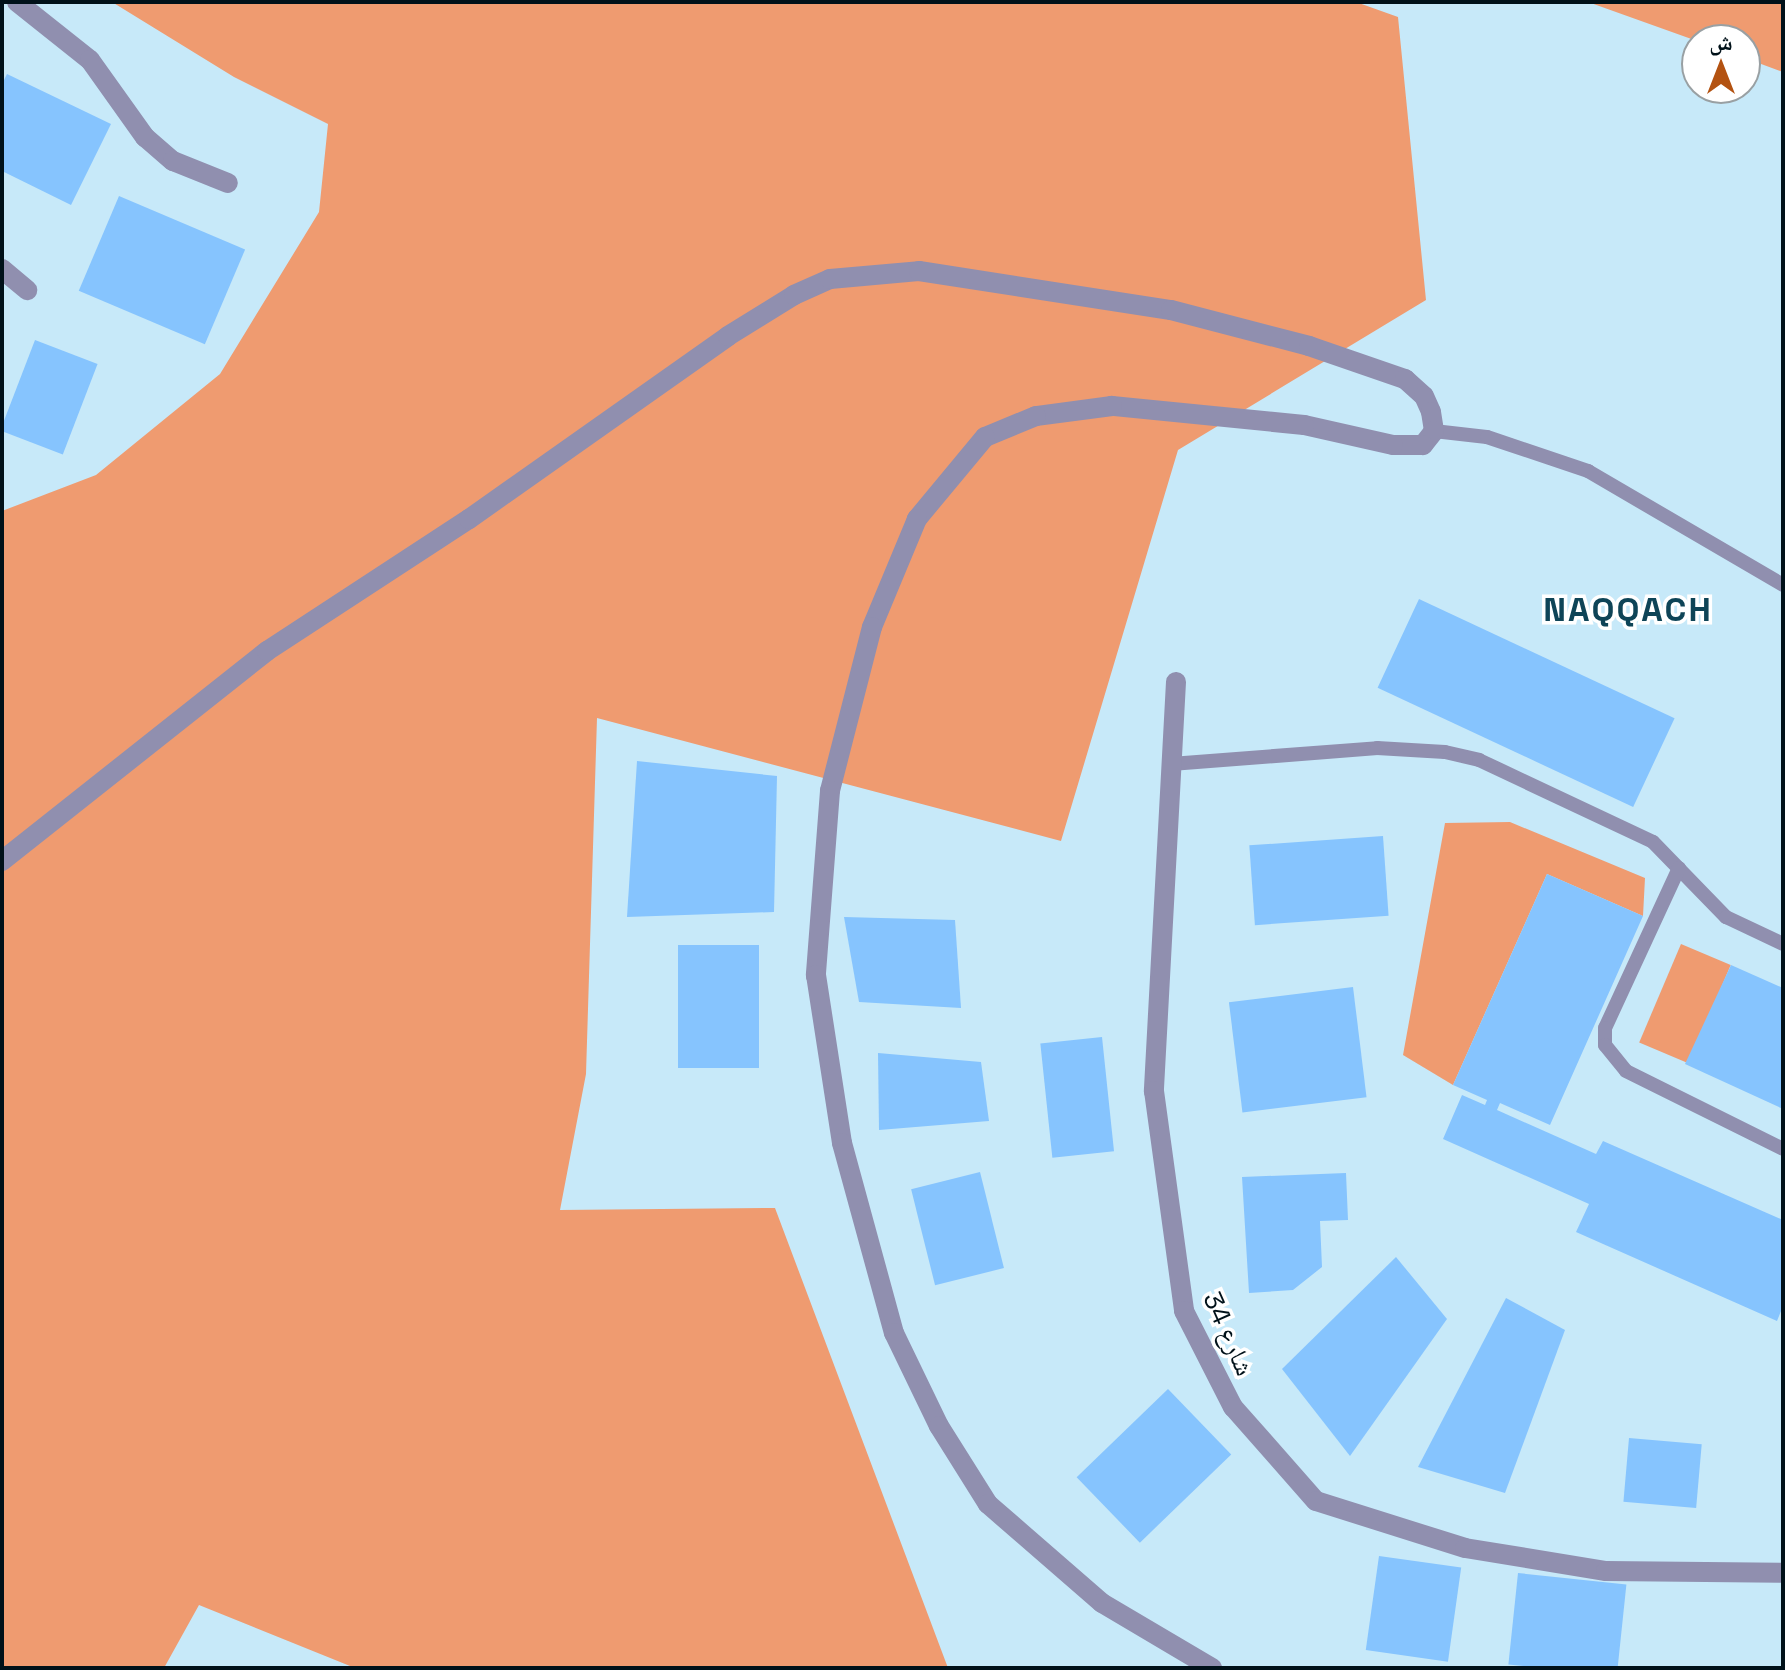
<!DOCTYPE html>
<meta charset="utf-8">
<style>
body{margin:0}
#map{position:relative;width:1785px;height:1670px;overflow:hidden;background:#c7e9f9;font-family:"Space Grotesk","Noto Naskh Arabic",sans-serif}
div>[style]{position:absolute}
.green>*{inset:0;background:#ef9b70;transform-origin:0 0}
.building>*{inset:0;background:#86c4fe;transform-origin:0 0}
.service>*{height:14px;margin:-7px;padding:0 7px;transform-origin:7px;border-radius:7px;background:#908faf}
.minor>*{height:20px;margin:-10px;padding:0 10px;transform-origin:10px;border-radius:10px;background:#908faf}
span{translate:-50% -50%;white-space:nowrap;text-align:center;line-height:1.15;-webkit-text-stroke:7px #fff;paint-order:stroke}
.street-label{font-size:26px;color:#001119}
.district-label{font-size:34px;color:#0e4457;font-weight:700;letter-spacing:2px}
.frame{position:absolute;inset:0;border:4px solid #001119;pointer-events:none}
.north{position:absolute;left:1681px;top:24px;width:80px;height:80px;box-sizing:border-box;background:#fff;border:2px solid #99a0a3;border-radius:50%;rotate:0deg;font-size:22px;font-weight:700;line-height:32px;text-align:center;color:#001119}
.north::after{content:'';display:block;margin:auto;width:28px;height:36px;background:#b35211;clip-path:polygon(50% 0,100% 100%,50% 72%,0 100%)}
</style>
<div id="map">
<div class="green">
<div style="clip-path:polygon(112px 2px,1356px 2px,1398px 17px,1426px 300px,1178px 450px,1061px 841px,597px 718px,586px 1074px,560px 1210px,775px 1208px,948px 1668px,355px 1668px,199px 1605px,164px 1668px,2px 1668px,2px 511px,96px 475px,220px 374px,319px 212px,328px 124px,234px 77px)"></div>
<div style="clip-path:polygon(1588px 2px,1783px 2px,1783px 72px,1745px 58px,1745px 40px,1697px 41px)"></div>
<div style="clip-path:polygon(1510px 822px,1645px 878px,1643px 916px,1547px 874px,1453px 1085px,1403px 1055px,1445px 823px)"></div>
<div style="left:1681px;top:944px;width:54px;height:107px;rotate:23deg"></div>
</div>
<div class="building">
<div style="clip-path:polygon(7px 74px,111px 124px,71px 205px,2px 171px,2px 84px)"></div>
<div style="left:119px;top:196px;width:137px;height:103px;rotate:23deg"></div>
<div style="left:35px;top:340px;width:67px;height:97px;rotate:21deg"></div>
<div style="left:1419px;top:599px;width:282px;height:98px;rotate:25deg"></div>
<div style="clip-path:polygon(637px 761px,777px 776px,774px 912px,627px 917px)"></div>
<div style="left:1383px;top:836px;width:80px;height:134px;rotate:86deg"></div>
<div style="clip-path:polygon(1547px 874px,1643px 916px,1550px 1125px,1500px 1103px,1497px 1110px,1596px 1154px,1603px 1141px,1783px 1220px,1783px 1306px,1777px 1321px,1576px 1232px,1589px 1204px,1443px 1139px,1462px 1095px,1485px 1105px,1487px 1100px,1453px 1085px)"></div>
<div style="clip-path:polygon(844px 917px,955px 920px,961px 1008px,859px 1002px)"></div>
<div style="left:759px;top:945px;width:123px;height:81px;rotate:90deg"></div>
<div style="clip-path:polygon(1731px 965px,1783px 988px,1783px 1109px,1685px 1064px)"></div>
<div style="left:1353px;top:987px;width:111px;height:125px;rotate:83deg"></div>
<div style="left:1102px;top:1037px;width:115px;height:62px;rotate:84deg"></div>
<div style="clip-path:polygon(878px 1053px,981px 1062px,989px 1121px,879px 1130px)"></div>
<div style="left:980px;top:1172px;width:99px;height:71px;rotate:76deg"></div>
<div style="clip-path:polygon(1346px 1173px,1348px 1220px,1320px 1221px,1322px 1267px,1293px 1290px,1249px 1293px,1242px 1177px)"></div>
<div style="clip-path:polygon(1396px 1257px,1447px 1319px,1350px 1456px,1282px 1369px)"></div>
<div style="clip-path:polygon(1506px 1298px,1565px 1330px,1505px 1493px,1418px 1467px)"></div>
<div style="left:1168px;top:1389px;width:91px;height:127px;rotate:46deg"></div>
<div style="left:1629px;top:1438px;width:73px;height:64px;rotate:5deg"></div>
<div style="left:1379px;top:1556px;width:83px;height:95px;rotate:8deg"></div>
<div style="left:1518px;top:1573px;width:109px;height:92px;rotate:6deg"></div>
</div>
<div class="service">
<div style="left:1434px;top:431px;width:53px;rotate:6.5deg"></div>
<div style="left:1487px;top:437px;width:107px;rotate:18.6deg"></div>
<div style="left:1588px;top:471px;width:226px;rotate:30.3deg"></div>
<div style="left:1171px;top:764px;width:207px;rotate:-4.4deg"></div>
<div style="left:1377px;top:748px;width:68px;rotate:3.4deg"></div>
<div style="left:1445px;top:752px;width:35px;rotate:13deg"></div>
<div style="left:1479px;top:760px;width:192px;rotate:25.2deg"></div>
<div style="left:1653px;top:842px;width:105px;rotate:45.8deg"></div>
<div style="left:1726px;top:917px;width:63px;rotate:25.3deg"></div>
<div style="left:1679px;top:868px;width:176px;rotate:114.8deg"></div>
<div style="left:1605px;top:1028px;width:17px;rotate:90deg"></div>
<div style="left:1605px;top:1045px;width:33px;rotate:51deg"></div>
<div style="left:1626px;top:1071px;width:175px;rotate:26.4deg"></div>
</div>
<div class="minor">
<div style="left:17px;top:2px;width:93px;rotate:38.5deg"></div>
<div style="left:90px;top:60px;width:95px;rotate:54.5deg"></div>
<div style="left:145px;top:137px;width:37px;rotate:41deg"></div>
<div style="left:173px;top:161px;width:59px;rotate:21.8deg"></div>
<div style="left:2px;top:269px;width:33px;rotate:40deg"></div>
<div style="left:1176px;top:682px;width:410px;rotate:93.1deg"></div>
<div style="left:1154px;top:1091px;width:222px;rotate:82.2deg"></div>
<div style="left:1184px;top:1311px;width:108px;rotate:63deg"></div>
<div style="left:1233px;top:1407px;width:125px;rotate:48.6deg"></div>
<div style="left:1316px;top:1501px;width:156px;rotate:17.5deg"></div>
<div style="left:1465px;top:1548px;width:143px;rotate:9.3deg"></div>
<div style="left:1606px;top:1571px;width:177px;rotate:0.6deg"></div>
<div style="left:2px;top:861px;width:338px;rotate:-38.4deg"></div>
<div style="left:267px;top:651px;width:241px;rotate:-33.2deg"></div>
<div style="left:469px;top:519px;width:317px;rotate:-35.2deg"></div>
<div style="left:728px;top:336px;width:78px;rotate:-31.8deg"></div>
<div style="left:794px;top:295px;width:39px;rotate:-24deg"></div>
<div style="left:830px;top:279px;width:89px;rotate:-5.1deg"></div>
<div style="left:919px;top:271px;width:255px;rotate:8.8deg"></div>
<div style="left:1171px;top:310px;width:143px;rotate:14.6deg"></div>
<div style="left:1309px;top:346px;width:102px;rotate:19deg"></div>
<div style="left:1405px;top:379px;width:25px;rotate:42deg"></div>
<div style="left:1424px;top:396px;width:17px;rotate:66deg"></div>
<div style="left:1431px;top:412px;width:19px;rotate:81deg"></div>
<div style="left:1434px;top:431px;width:18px;rotate:128deg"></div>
<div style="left:1423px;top:445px;width:30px;rotate:180deg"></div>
<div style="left:1393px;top:445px;width:91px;rotate:-167.3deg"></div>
<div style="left:1304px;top:425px;width:193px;rotate:-174.3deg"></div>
<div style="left:1112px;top:406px;width:77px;rotate:172.5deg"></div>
<div style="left:1036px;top:416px;width:55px;rotate:157.6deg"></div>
<div style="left:985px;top:437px;width:107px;rotate:129.7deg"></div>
<div style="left:917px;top:519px;width:117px;rotate:112.6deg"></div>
<div style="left:872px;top:627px;width:169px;rotate:104.4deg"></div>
<div style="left:830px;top:791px;width:185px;rotate:94.4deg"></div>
<div style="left:816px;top:975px;width:170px;rotate:81.2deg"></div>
<div style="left:842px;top:1143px;width:197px;rotate:74.7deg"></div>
<div style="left:894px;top:1333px;width:103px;rotate:64.2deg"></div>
<div style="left:939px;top:1426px;width:92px;rotate:57.9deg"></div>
<div style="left:988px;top:1504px;width:151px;rotate:41deg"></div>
<div style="left:1102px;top:1603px;width:128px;rotate:30.6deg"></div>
</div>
<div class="street-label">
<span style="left:1228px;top:1334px;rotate:66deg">شارع 34</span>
</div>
<div class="district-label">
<span style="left:1628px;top:610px">NAQQACH</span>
</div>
<div class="frame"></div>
<div class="north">ش</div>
</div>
